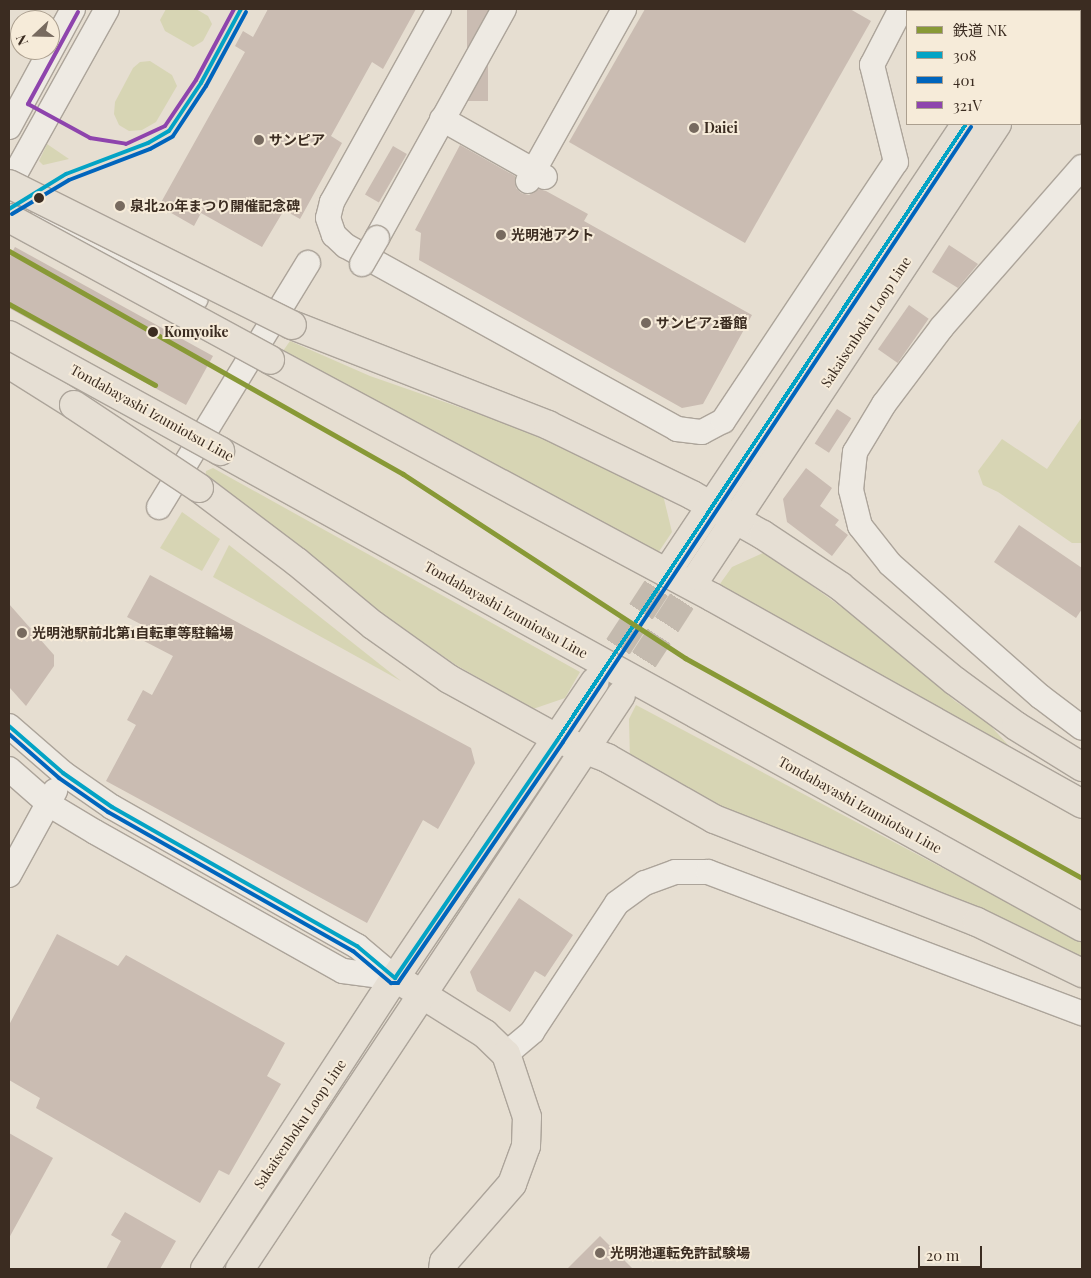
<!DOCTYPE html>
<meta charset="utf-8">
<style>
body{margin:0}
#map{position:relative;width:1091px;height:1278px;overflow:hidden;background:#e6ded1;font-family:"Playfair Display","Noto Sans JP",serif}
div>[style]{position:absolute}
.green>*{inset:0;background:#d7d5b4}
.building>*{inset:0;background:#cabcb2;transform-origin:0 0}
.major-tunnel>*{height:28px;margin-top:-14px;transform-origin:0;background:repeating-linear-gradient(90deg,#c4baae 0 28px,transparent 0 42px)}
.roads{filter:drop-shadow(1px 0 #aca49a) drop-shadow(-1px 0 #aca49a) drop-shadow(0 1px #aca49a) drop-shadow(0 -1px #aca49a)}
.minor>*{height:24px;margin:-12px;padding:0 12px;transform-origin:12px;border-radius:12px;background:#eeeae3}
.major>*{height:28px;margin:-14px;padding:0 14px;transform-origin:14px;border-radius:14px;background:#e6dfd4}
.bridges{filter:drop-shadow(1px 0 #aca49a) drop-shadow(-1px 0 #aca49a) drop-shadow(0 1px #aca49a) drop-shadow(0 -1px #aca49a)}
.minor-bridge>*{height:24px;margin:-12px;padding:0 12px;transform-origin:12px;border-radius:12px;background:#eeeae3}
.major-bridge>*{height:28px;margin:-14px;padding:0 14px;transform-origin:14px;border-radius:14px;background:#e6dfd4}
.bus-1>*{height:4px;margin:-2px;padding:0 2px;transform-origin:2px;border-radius:2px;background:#03a3c5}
.bus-2>*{height:4px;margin:-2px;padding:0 2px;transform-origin:2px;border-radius:2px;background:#0065bd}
.bus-3>*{height:4px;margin:-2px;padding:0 2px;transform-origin:2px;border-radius:2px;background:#8e44ad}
.rail-1>*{height:5px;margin:-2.5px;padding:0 2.5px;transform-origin:2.5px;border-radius:2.5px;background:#889936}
.dots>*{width:14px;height:14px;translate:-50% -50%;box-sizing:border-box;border:2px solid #f6ebd9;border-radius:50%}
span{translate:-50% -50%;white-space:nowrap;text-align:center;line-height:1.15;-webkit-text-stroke:4px #f6ebd9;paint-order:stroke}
.poi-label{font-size:14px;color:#3b2c21;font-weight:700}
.left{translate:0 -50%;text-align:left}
.street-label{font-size:14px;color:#3b2c21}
.stop-label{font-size:14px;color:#3b2c21;font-weight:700}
.frame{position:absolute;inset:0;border:10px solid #3b2c21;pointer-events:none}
.legend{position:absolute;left:906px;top:10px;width:175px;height:115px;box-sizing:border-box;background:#f6ebd9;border:1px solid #ab9f8f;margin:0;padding:6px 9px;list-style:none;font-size:15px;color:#3b2c21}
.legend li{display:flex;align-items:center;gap:10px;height:25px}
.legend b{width:25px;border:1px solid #ab9f8f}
.north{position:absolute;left:10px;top:10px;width:50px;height:50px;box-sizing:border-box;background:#f6ebd9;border:1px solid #ab9f8f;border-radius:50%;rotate:249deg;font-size:14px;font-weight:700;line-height:20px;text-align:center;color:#3b2c21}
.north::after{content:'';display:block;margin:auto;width:18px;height:22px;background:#776a5f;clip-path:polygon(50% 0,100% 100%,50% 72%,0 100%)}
.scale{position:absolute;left:918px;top:1246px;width:64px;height:22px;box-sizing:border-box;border:2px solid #3b2c21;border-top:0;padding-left:6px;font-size:15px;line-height:18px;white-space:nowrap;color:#3b2c21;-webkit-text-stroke:4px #f6ebd9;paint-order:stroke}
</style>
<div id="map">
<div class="green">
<div style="clip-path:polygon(166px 9px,196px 9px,208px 16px,212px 24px,203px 41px,193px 47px,165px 31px,160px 20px)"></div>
<div style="clip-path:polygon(150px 61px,172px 75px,177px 86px,156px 122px,142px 130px,129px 131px,119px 125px,114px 114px,115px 102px,133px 68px,140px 62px)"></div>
<div style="clip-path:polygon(47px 144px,69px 159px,43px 165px,39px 161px)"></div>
<div style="clip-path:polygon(290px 341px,370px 376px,499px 421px,600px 463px,663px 495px,672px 532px,658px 553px,283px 351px)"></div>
<div style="clip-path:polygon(1082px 417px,1082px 543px,1072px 543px,998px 492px,983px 485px,978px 471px,1002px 439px,1047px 469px)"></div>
<div style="clip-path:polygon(213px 468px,580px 672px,565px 698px,533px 709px,456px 665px,381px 613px,277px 530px,205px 479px,206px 471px)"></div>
<div style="clip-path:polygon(182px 512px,220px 539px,202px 571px,160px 548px)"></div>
<div style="clip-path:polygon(229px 545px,401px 681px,213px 577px)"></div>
<div style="clip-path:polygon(765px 552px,883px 637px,955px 701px,988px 723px,1009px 746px,1008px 753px,717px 588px,732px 567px)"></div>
<div style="clip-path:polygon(636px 705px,1082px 942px,1082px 958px,707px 807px,630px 761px,629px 719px)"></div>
</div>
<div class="building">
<div style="clip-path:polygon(268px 9px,416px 9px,383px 69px,372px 62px,331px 136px,342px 143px,300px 219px,284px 210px,262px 247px,201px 213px,194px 226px,159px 206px,245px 52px,235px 46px,243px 31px,253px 37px)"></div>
<div style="left:467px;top:9px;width:21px;height:92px"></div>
<div style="clip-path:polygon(645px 9px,850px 9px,871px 21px,745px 243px,569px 142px)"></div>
<div style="clip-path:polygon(460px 145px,515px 176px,516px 188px,521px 193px,529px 195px,539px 189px,546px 191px,588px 214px,584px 221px,752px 315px,703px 404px,682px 408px,419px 260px,421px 233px,415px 230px)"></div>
<div style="left:393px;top:146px;width:16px;height:56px;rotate:30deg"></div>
<div style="clip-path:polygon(949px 245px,978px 264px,958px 288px,932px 272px)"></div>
<div style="clip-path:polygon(15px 247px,213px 356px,186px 405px,9px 308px,9px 258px)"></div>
<div style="left:909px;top:305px;width:24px;height:54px;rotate:35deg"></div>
<div style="left:837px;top:409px;width:17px;height:41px;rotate:33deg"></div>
<div style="clip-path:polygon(806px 468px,832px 488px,820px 506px,839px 520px,835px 525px,848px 535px,832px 556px,787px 522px,783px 499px)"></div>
<div style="clip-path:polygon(1019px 525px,1082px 568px,1082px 609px,1076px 618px,994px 562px)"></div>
<div style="clip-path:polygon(150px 575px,471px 748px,475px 763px,438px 829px,423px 820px,367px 923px,106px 781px,136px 725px,127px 720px,143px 690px,152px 695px,173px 656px,144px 641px,150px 629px,127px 617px)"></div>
<div style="clip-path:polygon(9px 604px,54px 655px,54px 666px,26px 706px,9px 687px)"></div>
<div style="clip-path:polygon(519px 898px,573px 935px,545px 977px,535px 971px,510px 1012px,477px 991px,470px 972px)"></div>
<div style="clip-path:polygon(57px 934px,118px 966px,126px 955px,285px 1043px,267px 1076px,281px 1084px,229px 1175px,219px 1170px,200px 1203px,36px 1108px,40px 1098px,9px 1080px,9px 1025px)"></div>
<div style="clip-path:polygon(9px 1133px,53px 1158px,9px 1238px)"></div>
<div style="clip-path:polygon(125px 1212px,176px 1241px,160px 1269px,106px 1269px,121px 1241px,111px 1235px)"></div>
<div style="clip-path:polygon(600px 1236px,633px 1269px,567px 1269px)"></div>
</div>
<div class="major-tunnel">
<div style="left:595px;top:682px;width:142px;rotate:-56.8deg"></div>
<div style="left:621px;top:695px;width:142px;rotate:-57.1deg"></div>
</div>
<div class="roads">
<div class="minor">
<div style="left:439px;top:9px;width:221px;rotate:119deg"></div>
<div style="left:332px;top:202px;width:16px;rotate:104deg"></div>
<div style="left:328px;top:218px;width:18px;rotate:71deg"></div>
<div style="left:334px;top:235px;width:16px;rotate:43deg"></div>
<div style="left:346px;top:246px;width:378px;rotate:28.9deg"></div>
<div style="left:677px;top:429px;width:25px;rotate:7deg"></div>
<div style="left:702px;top:432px;width:24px;rotate:-28deg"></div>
<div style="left:723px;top:421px;width:311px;rotate:-56.3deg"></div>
<div style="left:896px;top:162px;width:100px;rotate:-103.9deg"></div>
<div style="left:872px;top:65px;width:63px;rotate:-62.6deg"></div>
<div style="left:941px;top:9px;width:4px;rotate:27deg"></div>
<div style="left:1080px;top:79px;width:2px;rotate:27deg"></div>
<div style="left:442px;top:119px;width:118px;rotate:29.4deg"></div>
<div style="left:9px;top:127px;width:134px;rotate:-61.5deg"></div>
<div style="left:1082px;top:167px;width:213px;rotate:131.2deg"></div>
<div style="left:942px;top:327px;width:96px;rotate:127deg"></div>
<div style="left:884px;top:404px;width:56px;rotate:121.1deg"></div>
<div style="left:855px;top:452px;width:38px;rotate:96deg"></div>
<div style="left:851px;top:490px;width:37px;rotate:76deg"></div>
<div style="left:860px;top:526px;width:48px;rotate:51.7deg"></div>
<div style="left:890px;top:564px;width:201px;rotate:41.4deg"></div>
<div style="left:1041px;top:697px;width:51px;rotate:37.1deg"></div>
<div style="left:528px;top:181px;width:197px;rotate:-60.8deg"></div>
<div style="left:9px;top:185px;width:201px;rotate:-60.9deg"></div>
<div style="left:40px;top:221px;width:174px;rotate:26.6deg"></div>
<div style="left:377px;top:238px;width:262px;rotate:-61deg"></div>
<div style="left:159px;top:507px;width:286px;rotate:-58.6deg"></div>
<div style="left:9px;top:726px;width:72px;rotate:41deg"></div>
<div style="left:63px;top:773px;width:60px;rotate:34.8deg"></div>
<div style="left:112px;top:807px;width:282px;rotate:29.6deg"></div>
<div style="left:357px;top:946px;width:50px;rotate:40.1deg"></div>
<div style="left:9px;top:769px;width:55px;rotate:41.3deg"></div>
<div style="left:50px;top:805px;width:52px;rotate:31deg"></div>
<div style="left:95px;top:832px;width:284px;rotate:29.3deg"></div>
<div style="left:343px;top:971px;width:52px;rotate:7.7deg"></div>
<div style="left:9px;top:875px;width:96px;rotate:-61.3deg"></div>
<div style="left:506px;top:1054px;width:34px;rotate:-40deg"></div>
<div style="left:532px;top:1032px;width:154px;rotate:-56.6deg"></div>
<div style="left:617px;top:903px;width:34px;rotate:-36deg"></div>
<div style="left:645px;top:883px;width:32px;rotate:-20deg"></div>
<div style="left:675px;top:872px;width:33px"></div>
<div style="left:708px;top:872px;width:400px;rotate:20.7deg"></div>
</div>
<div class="major">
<div style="left:1041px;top:11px;width:2px;rotate:-63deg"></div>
<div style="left:1073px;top:11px;width:3px;rotate:-45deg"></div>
<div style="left:292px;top:325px;width:275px;rotate:21.3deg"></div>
<div style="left:548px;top:425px;width:160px;rotate:25.9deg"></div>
<div style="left:692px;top:495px;width:81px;rotate:29.4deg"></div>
<div style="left:763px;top:535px;width:92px;rotate:33.5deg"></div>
<div style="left:840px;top:586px;width:149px;rotate:39.6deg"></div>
<div style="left:955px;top:681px;width:76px;rotate:36.4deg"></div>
<div style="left:1016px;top:726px;width:78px;rotate:31.8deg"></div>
<div style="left:270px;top:360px;width:502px;rotate:28.2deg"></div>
<div style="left:712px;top:597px;width:424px;rotate:29.2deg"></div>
<div style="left:9px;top:364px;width:77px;rotate:32.2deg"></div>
<div style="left:220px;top:451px;width:985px;rotate:28.91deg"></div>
<div style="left:199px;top:488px;width:123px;rotate:37.1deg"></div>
<div style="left:297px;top:562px;width:99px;rotate:39.7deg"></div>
<div style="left:373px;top:625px;width:93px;rotate:35.4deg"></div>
<div style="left:449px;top:679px;width:124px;rotate:28.8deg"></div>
<div style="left:558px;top:739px;width:53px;rotate:21.2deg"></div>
<div style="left:607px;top:758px;width:123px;rotate:29.7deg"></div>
<div style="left:714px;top:819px;width:282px;rotate:21.4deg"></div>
<div style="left:977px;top:922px;width:117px;rotate:25.9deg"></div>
<div style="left:673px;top:563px;width:528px;rotate:-56.28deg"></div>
<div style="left:698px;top:576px;width:542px;rotate:-56.52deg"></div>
<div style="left:407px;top:985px;width:92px;rotate:32.1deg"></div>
<div style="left:485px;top:1034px;width:29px;rotate:44deg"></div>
<div style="left:506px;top:1054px;width:66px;rotate:71.6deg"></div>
<div style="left:527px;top:1117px;width:29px;rotate:92deg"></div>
<div style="left:526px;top:1146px;width:40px;rotate:110.2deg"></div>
<div style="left:512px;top:1184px;width:103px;rotate:131.1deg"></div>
<div style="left:444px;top:1262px;width:7px;rotate:98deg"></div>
<div style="left:205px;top:1269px;width:348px;rotate:-56.9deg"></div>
<div style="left:395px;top:978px;width:357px;rotate:-56deg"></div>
<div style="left:240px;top:1269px;width:689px;rotate:-56.43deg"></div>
</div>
</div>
<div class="bridges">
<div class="minor-bridge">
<div style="left:362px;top:264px;width:30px;rotate:-60deg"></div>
</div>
<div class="major-bridge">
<div style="left:9px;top:184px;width:316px;rotate:26.5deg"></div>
<div style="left:9px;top:218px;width:297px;rotate:28.5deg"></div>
<div style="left:9px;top:335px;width:241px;rotate:28.8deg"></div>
<div style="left:74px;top:405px;width:150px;rotate:33.6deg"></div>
</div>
</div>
<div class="bus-1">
<div style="left:9px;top:209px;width:67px;rotate:-31.6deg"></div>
<div style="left:66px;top:174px;width:88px;rotate:-20.7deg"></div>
<div style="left:148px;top:143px;width:24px;rotate:-30deg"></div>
<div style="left:169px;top:131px;width:58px;rotate:-56.3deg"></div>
<div style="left:201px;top:83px;width:84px;rotate:-61.6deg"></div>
<div style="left:9px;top:726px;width:72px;rotate:41deg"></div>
<div style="left:63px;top:773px;width:60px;rotate:34.8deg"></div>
<div style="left:112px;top:807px;width:282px;rotate:29.6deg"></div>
<div style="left:357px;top:946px;width:50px;rotate:40.1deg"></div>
<div style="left:395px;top:978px;width:289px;rotate:-55.7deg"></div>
<div style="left:558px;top:739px;width:738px;rotate:-56.44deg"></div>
</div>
<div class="bus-2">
<div style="left:12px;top:214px;width:66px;rotate:-30.8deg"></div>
<div style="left:69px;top:180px;width:87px;rotate:-20.9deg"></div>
<div style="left:150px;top:149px;width:26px;rotate:-29deg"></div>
<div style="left:173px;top:136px;width:60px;rotate:-56.6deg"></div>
<div style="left:206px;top:86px;width:84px;rotate:-61.6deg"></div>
<div style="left:9px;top:734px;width:67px;rotate:41.3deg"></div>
<div style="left:59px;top:778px;width:60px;rotate:34.8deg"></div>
<div style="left:108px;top:812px;width:282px;rotate:29.6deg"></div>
<div style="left:353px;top:951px;width:50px;rotate:40.1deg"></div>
<div style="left:391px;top:983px;width:7px"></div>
<div style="left:398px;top:983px;width:292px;rotate:-55.6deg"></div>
<div style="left:563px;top:742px;width:738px;rotate:-56.44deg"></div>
</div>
<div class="bus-3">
<div style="left:78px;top:12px;width:105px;rotate:118.5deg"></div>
<div style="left:28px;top:104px;width:71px;rotate:28.7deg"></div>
<div style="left:90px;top:138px;width:36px;rotate:9deg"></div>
<div style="left:126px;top:144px;width:43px;rotate:-24.8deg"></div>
<div style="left:165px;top:126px;width:55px;rotate:-56deg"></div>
<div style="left:196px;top:80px;width:81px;rotate:-61.8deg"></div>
</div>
<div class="rail-1">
<div style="left:9px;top:251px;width:453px;rotate:29.5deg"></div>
<div style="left:403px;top:474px;width:337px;rotate:33.1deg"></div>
<div style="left:685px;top:658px;width:454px;rotate:29deg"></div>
<div style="left:9px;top:304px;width:167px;rotate:29deg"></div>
</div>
<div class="dots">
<div style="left:694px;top:128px;background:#776a5f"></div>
<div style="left:259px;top:140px;background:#776a5f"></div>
<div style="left:39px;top:198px;background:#3b2c21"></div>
<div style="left:120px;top:206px;background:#776a5f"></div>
<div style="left:501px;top:235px;background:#776a5f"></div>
<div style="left:646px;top:323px;background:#776a5f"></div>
<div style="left:153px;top:332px;background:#3b2c21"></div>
<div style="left:22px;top:633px;background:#776a5f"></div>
<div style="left:600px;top:1253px;background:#776a5f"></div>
</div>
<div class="poi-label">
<span class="left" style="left:704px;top:128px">Daiei</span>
<span class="left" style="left:269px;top:140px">サンピア</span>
<span class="left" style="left:130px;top:206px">泉北20年まつり開催記念碑</span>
<span class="left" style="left:511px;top:235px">光明池アクト</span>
<span class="left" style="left:656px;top:323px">サンピア2番館</span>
<span class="left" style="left:32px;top:633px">光明池駅前北第1自転車等駐輪場</span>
<span class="left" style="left:610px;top:1253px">光明池運転免許試験場</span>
</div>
<div class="street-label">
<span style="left:866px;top:322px;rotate:-57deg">Sakaisenboku Loop Line</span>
<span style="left:152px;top:413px;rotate:29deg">Tondabayashi Izumiotsu Line</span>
<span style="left:506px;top:610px;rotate:29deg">Tondabayashi Izumiotsu Line</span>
<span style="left:860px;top:805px;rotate:29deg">Tondabayashi Izumiotsu Line</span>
<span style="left:300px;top:1124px;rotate:-56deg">Sakaisenboku Loop Line</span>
</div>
<div class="stop-label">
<span class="left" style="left:164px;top:332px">Komyoike</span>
</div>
<div class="frame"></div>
<ul class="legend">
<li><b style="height:6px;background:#889936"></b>鉄道 NK</li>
<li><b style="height:6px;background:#03a3c5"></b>308</li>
<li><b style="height:6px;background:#0065bd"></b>401</li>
<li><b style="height:6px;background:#8e44ad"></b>321V</li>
</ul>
<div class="north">N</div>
<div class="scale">20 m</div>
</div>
